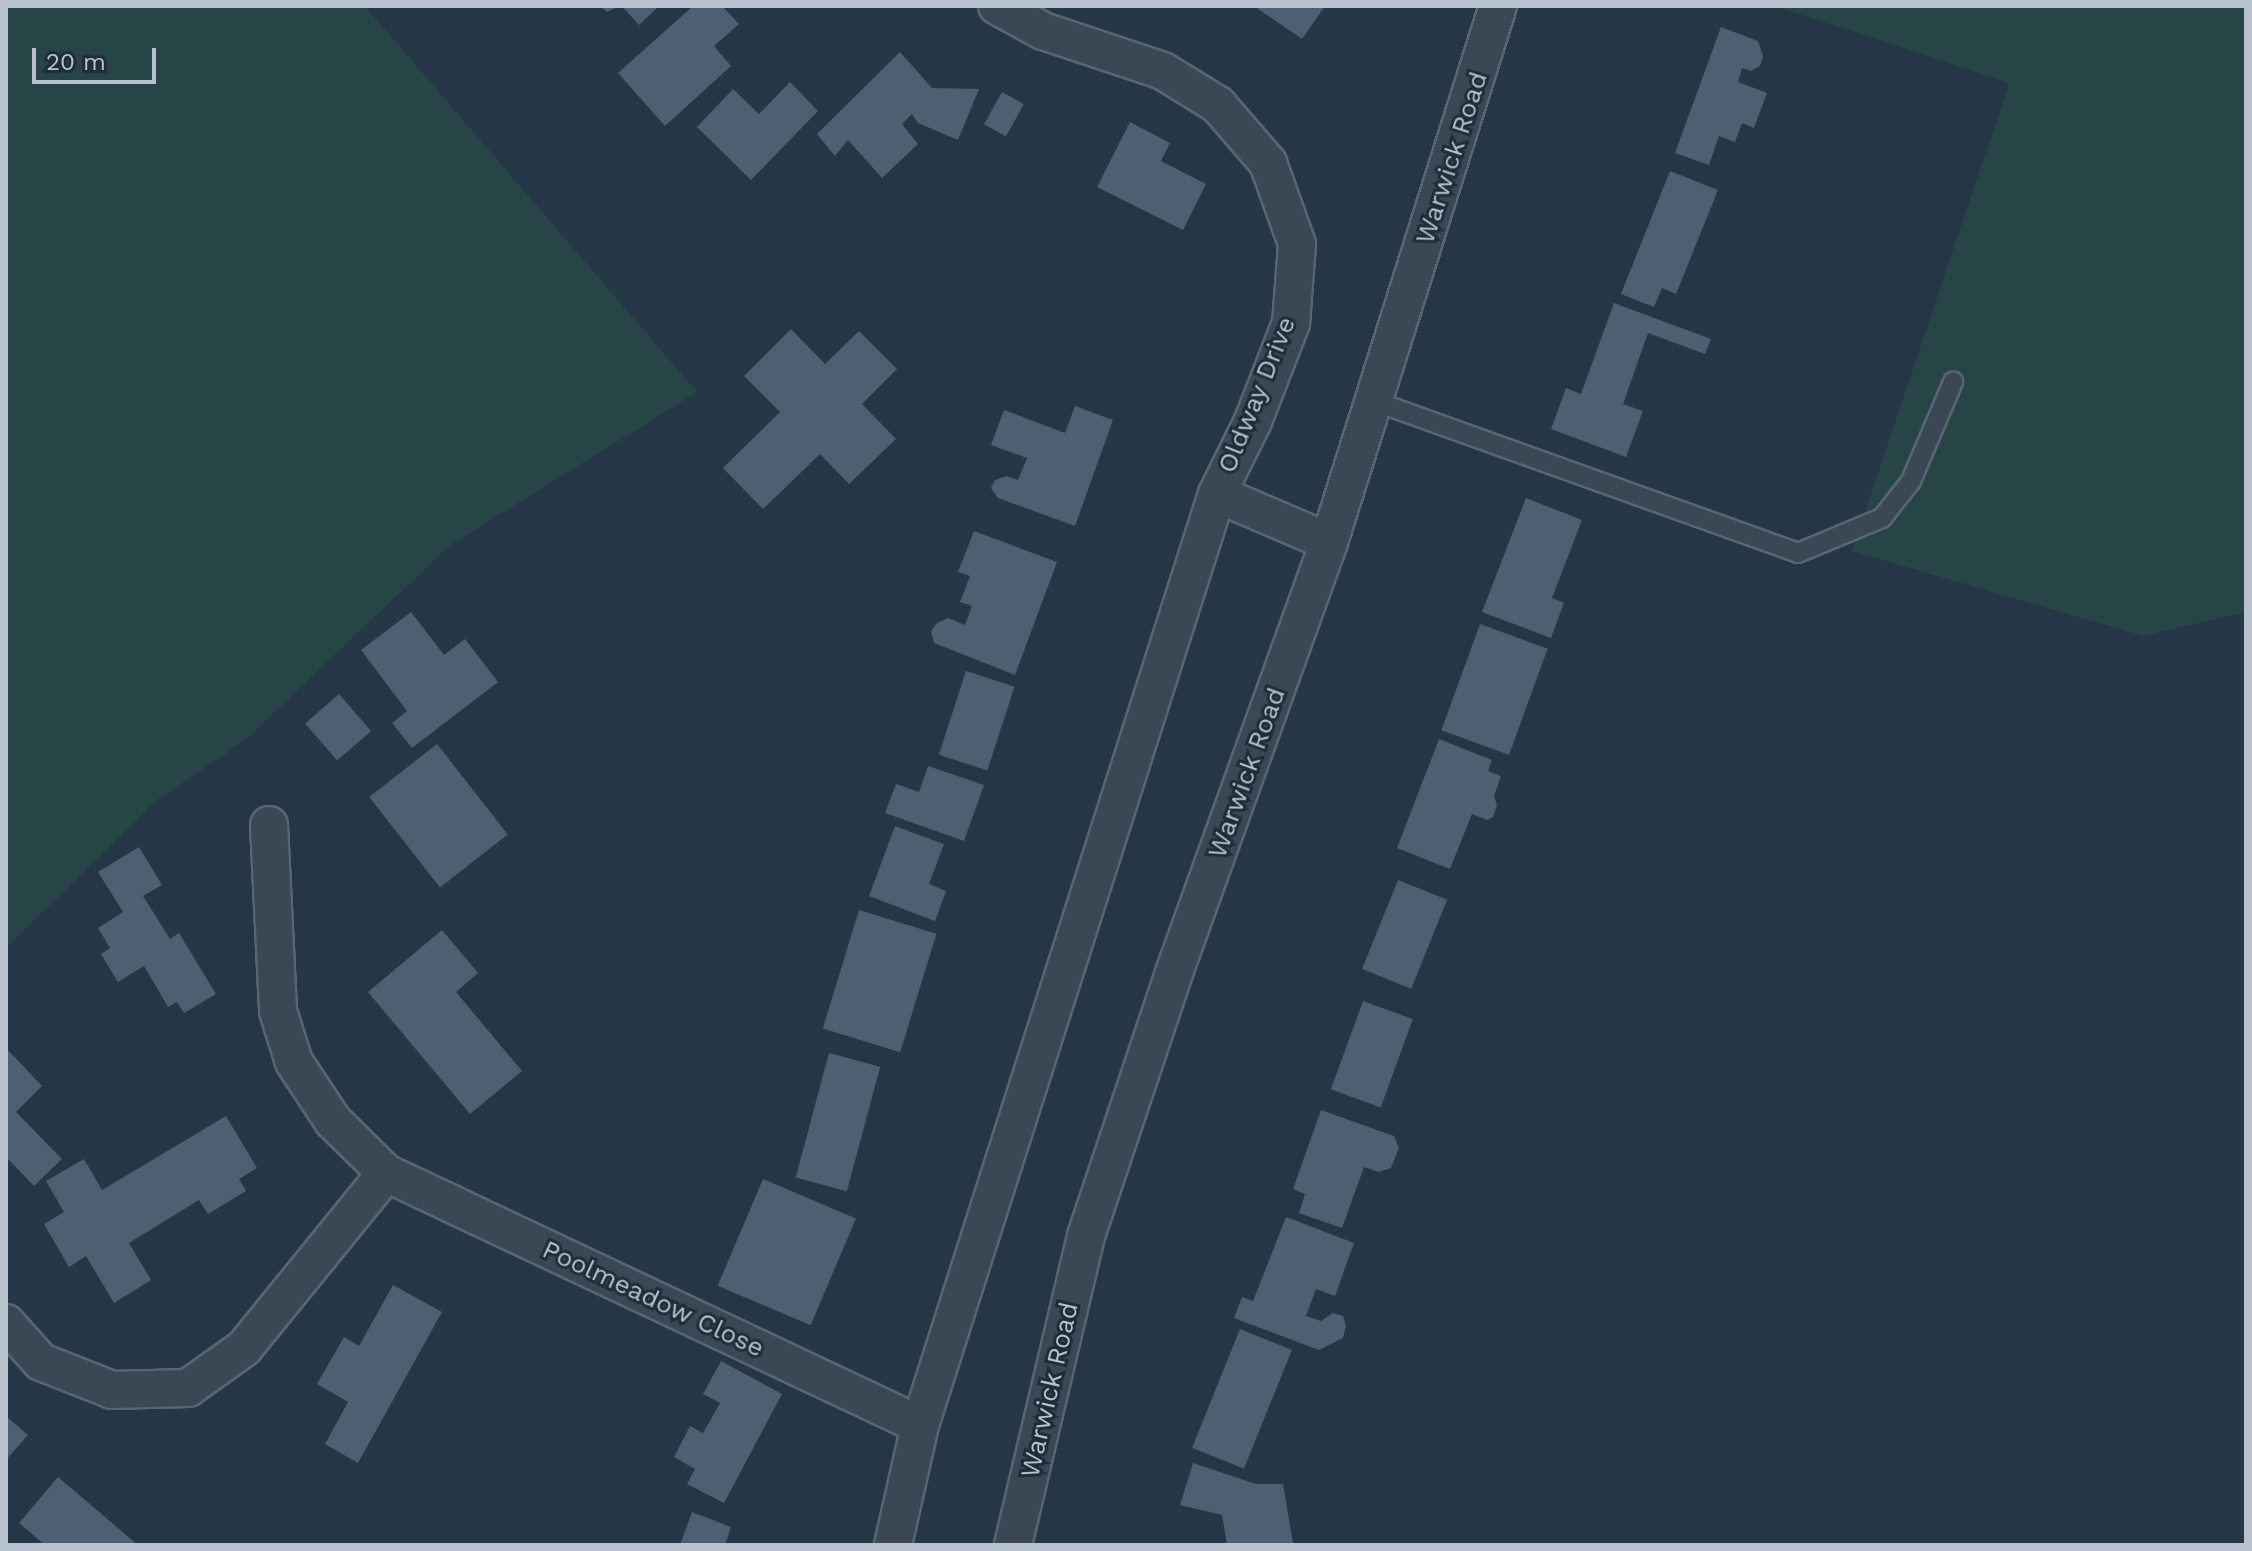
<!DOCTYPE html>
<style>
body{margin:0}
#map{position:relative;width:2252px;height:1551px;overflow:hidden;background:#253646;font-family:"Work Sans",sans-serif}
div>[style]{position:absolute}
.green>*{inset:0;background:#274546}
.building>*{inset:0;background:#4e5f71;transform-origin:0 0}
.roads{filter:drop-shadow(2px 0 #596572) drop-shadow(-2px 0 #596572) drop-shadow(0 2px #596572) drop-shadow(0 -2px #596572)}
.service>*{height:18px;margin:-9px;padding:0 9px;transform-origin:9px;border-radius:9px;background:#3a4755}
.minor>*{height:36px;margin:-18px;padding:0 18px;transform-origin:18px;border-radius:18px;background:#3a4755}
span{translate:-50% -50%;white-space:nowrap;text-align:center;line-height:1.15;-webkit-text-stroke:6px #1f2c3a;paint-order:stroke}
.street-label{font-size:26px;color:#b8c2ce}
.frame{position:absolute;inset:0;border:8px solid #b8c2ce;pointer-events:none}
.scale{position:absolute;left:32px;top:48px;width:124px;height:36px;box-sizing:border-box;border:4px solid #b8c2ce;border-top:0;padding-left:10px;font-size:24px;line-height:28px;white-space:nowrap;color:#b8c2ce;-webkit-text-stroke:6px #1f2c3a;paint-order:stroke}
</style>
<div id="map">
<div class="green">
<div style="clip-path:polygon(6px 6px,365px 6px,697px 392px,449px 546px,244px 741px,157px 800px,6px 948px)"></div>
<div style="clip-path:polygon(1775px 6px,2246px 6px,2246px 612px,2143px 636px,1852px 551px,2009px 83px)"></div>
</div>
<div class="building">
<div style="clip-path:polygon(600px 6px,620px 6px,607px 12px)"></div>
<div style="clip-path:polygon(622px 6px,659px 6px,639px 25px)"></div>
<div style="clip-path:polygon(693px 6px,722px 6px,739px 24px,714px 46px,731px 66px,665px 126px,618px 73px)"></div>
<div style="clip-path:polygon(1254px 6px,1325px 6px,1302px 39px)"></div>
<div style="clip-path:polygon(1721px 27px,1758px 41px,1763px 56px,1760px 66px,1751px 71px,1742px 68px,1738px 82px,1767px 93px,1754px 128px,1742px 123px,1735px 142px,1719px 136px,1709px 165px,1675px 153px)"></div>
<div style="clip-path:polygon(900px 52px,932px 88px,979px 89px,958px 140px,918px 123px,912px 114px,902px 124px,918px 144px,882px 178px,848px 140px,835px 156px,817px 134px)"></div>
<div style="clip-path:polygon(790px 82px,818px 111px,751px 180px,697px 127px,733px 89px,759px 114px)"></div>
<div style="left:1002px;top:92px;width:25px;height:37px;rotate:29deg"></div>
<div style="clip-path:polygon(1130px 122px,1170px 143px,1161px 161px,1206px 184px,1183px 230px,1097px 187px)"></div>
<div style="clip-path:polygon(1670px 171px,1718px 190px,1676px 294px,1662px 288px,1654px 307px,1621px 294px)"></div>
<div style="clip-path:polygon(1614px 303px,1711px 339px,1705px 354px,1648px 333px,1623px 404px,1643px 411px,1626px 457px,1551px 429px,1566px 388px,1581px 394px)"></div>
<div style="clip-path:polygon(791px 329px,825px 364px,859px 331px,897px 369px,862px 404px,896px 439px,849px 484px,820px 454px,763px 509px,723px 468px,780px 412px,744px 376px)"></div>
<div style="clip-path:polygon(1075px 406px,1113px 420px,1075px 526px,998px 498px,991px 488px,995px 480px,1007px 476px,1018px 480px,1027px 458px,991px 445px,1004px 410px,1065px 433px)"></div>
<div style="clip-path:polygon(1526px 498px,1582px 520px,1552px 598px,1564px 603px,1551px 638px,1482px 612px)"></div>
<div style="clip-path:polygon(974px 531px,1057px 562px,1015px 675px,934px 643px,931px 631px,937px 623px,948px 618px,965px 625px,972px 606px,960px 602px,970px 576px,958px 572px)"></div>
<div style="clip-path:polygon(411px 612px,444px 655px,465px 639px,498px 682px,412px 748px,392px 723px,407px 711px,361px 650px)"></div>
<div style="left:1480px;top:624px;width:72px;height:113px;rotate:20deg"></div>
<div style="left:966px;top:671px;width:51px;height:88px;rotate:18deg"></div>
<div style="left:339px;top:694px;width:49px;height:45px;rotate:49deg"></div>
<div style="clip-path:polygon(1439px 739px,1492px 760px,1488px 771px,1501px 776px,1494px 796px,1497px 805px,1493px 817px,1487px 820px,1472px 814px,1450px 869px,1397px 848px)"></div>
<div style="left:437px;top:744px;width:115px;height:86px;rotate:52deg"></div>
<div style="clip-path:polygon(928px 766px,984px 785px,964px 841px,885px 813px,896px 784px,919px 792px)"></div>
<div style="clip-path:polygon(895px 826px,944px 844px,929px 884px,946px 891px,935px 921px,869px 896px)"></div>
<div style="clip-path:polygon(139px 847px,162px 885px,143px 896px,170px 939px,179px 933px,216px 994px,184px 1013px,177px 1002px,168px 1007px,144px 966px,118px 982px,101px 954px,110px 948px,98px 928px,123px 912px,98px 872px)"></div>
<div style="left:1398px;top:880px;width:53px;height:96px;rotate:22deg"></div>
<div style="left:859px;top:910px;width:81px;height:124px;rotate:17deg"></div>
<div style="clip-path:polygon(442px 930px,478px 973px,456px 992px,522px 1071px,470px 1114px,368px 992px)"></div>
<div style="left:1363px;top:1001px;width:53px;height:94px;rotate:20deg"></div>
<div style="clip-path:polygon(6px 1048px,42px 1086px,16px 1112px,62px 1159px,34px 1186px,6px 1157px)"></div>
<div style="left:829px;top:1053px;width:53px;height:129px;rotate:15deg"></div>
<div style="clip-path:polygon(1321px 1110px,1394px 1136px,1399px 1148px,1391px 1168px,1379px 1172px,1364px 1167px,1342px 1228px,1299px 1213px,1305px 1194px,1293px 1189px)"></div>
<div style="clip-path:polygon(226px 1116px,257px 1168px,239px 1179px,246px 1191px,208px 1214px,199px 1200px,129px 1243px,151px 1280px,114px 1303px,86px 1256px,69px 1267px,44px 1224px,64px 1212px,46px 1181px,84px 1159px,102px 1190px)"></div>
<div style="left:763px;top:1179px;width:101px;height:116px;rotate:23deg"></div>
<div style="clip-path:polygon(1286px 1217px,1354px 1243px,1335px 1296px,1316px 1289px,1306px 1316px,1321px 1321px,1333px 1313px,1343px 1316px,1346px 1326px,1343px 1338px,1319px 1350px,1234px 1318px,1242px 1297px,1253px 1301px)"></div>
<div style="clip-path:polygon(393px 1285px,442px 1312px,358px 1463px,325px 1444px,348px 1402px,317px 1384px,344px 1337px,359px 1346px)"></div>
<div style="left:1240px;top:1329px;width:56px;height:128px;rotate:22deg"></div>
<div style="clip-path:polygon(721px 1361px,782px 1394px,724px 1503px,687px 1484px,695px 1469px,674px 1457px,690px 1426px,703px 1433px,720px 1403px,703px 1394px)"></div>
<div style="clip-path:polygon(6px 1416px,28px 1435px,6px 1460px)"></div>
<div style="clip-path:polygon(1193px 1463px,1256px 1484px,1283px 1484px,1293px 1543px,1227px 1545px,1222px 1515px,1180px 1505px)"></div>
<div style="clip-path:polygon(58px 1477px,138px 1545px,45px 1545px,19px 1523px)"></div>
<div style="clip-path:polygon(692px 1512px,731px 1527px,725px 1545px,680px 1545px)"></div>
</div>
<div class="roads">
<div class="service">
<div style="left:1374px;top:401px;width:450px;rotate:19.7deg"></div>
<div style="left:1798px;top:553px;width:91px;rotate:-22.6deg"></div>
<div style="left:1882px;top:518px;width:47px;rotate:-51.9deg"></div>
<div style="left:1911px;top:481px;width:108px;rotate:-67deg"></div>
</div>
<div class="minor">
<div style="left:997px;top:6px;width:52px;rotate:28.5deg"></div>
<div style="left:1043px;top:31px;width:126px;rotate:18.4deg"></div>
<div style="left:1163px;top:71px;width:65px;rotate:31.7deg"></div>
<div style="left:1218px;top:105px;width:77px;rotate:49.2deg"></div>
<div style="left:1268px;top:163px;width:86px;rotate:70.3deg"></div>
<div style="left:1297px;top:244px;width:79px;rotate:94.3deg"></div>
<div style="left:1291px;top:323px;width:105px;rotate:111.2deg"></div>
<div style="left:1253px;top:421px;width:81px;rotate:116.3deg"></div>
<div style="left:1217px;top:494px;width:122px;rotate:23.2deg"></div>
<div style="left:269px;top:825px;width:186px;rotate:87.2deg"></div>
<div style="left:278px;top:1011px;width:53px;rotate:72.6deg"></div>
<div style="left:294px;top:1062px;width:71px;rotate:56.5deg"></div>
<div style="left:333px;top:1121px;width:74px;rotate:44.5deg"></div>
<div style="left:6px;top:1323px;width:52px;rotate:48.1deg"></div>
<div style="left:41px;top:1362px;width:76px;rotate:21.5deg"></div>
<div style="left:112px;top:1390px;width:76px;rotate:-1.5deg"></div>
<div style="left:188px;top:1388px;width:69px;rotate:-35.5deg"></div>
<div style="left:244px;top:1348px;width:225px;rotate:-50.9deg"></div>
<div style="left:386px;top:1173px;width:590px;rotate:25.26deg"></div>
<div style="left:893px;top:1545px;width:123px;rotate:-77.3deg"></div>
<div style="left:920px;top:1425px;width:977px;rotate:-72.31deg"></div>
<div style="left:1013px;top:1545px;width:318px;rotate:-76.7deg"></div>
<div style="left:1086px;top:1236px;width:280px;rotate:-71.5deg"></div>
<div style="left:1175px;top:970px;width:455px;rotate:-70.2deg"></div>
<div style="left:1329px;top:542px;width:562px;rotate:-72.5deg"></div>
</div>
</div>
<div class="street-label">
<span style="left:1452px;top:158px;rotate:-72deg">Warwick Road</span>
<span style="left:1257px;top:395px;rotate:-68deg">Oldway Drive</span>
<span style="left:1247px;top:773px;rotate:-70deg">Warwick Road</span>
<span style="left:653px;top:1299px;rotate:25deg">Poolmeadow Close</span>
<span style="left:1050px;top:1390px;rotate:-77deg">Warwick Road</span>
</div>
<div class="frame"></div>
<div class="scale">20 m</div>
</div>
